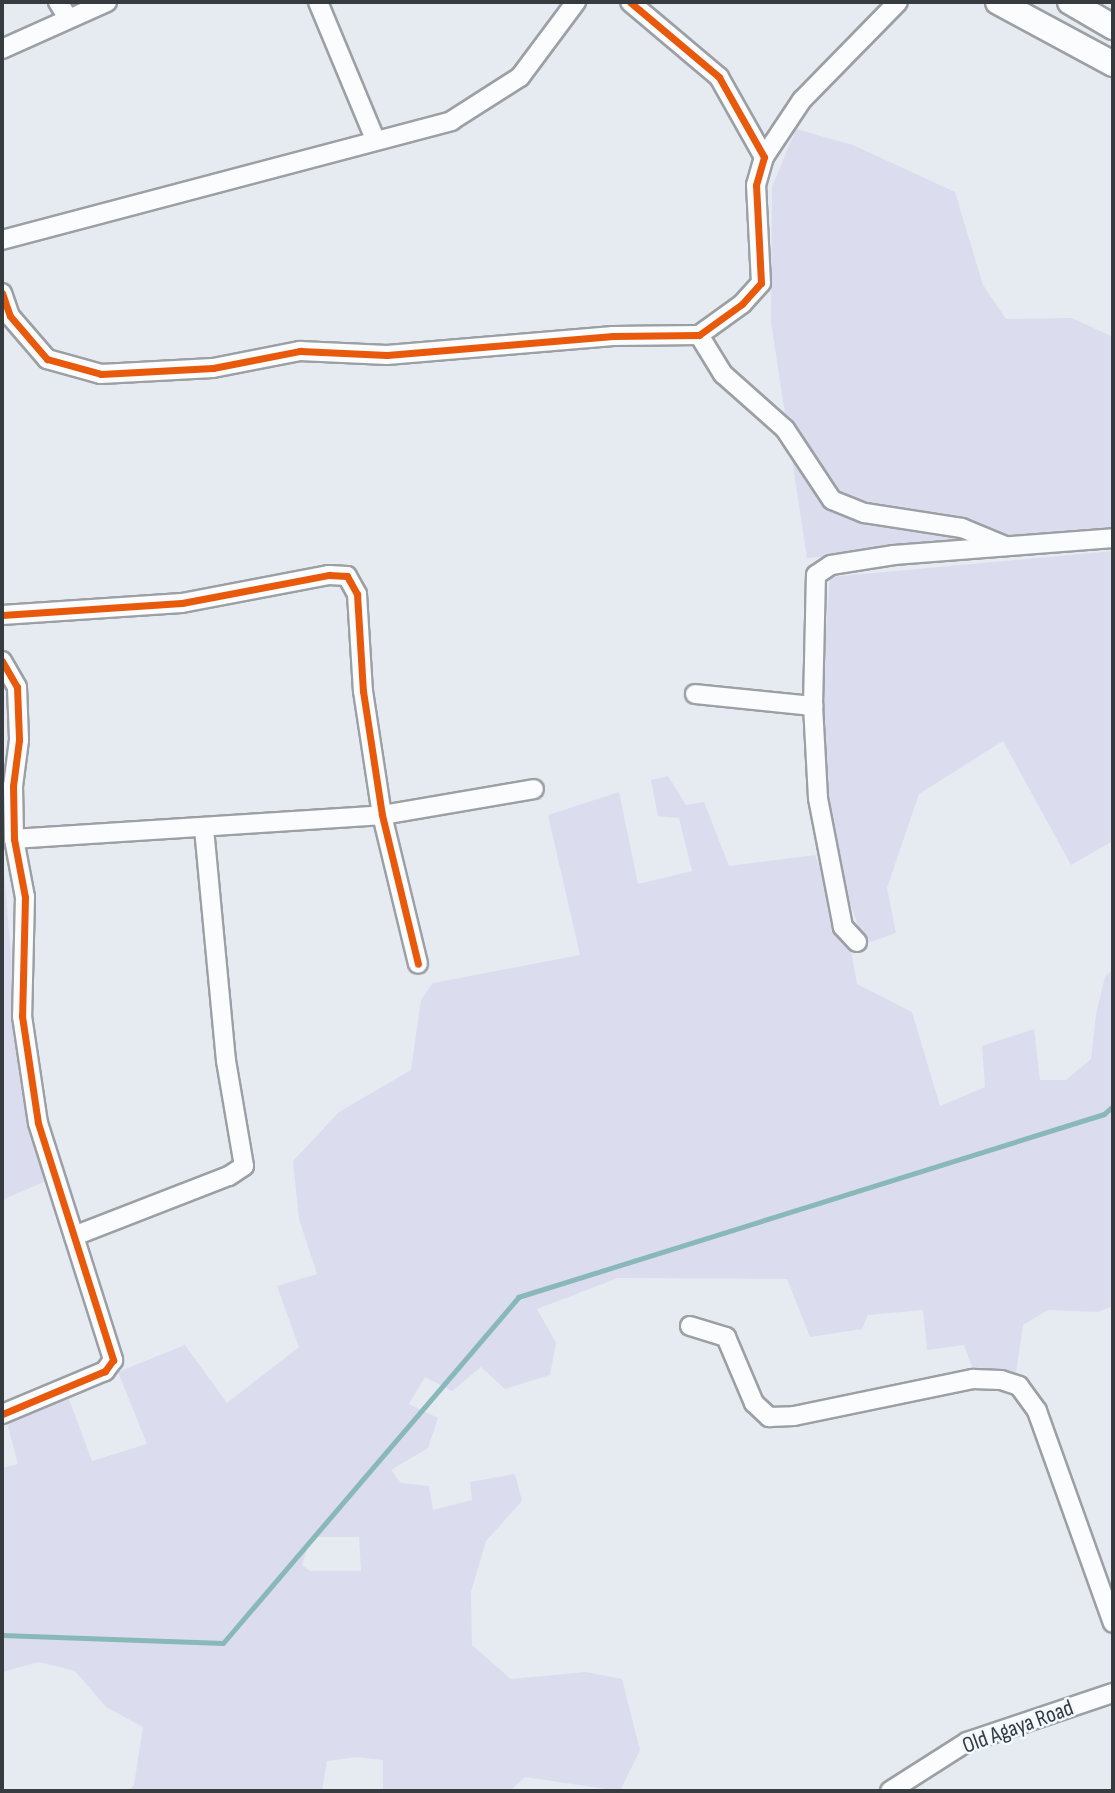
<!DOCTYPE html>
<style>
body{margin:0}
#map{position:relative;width:1115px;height:1793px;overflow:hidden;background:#e5ebf1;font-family:"Sofia Sans Condensed",sans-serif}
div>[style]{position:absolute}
.green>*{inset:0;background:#dcdcef}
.stream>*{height:5px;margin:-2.5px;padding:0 2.5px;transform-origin:2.5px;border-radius:2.5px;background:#89b8b8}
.roads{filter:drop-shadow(2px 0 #9ca0a5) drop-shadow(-2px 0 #9ca0a5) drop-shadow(0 2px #9ca0a5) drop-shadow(0 -2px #9ca0a5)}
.street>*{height:18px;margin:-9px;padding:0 9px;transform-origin:9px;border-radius:9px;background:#fbfcfd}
.secondary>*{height:24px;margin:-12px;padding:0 12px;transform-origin:12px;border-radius:12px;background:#fbfcfd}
.cycleway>*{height:7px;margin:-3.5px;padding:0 3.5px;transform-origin:3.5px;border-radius:3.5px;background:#e8590c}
span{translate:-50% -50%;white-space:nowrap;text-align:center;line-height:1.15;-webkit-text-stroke:5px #f1f8fe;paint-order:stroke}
.street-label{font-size:23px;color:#363b3f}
.frame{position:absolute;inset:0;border:4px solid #363b3f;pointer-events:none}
</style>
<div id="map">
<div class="green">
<div style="clip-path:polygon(796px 129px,853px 145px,955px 192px,983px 285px,1006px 319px,1072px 318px,1113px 337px,1113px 532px,807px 558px,771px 322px,772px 187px)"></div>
<div style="clip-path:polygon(1113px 551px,1113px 841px,1071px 865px,1003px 741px,919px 794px,887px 888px,896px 933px,865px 944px,835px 863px,825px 792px,822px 679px,830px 577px)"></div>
<div style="clip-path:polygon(evenodd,668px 776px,686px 805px,704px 802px,729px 866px,815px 855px,851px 951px,857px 984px,912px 1012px,940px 1106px,985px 1087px,982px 1046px,1034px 1029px,1040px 1080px,1066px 1080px,1091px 1059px,1096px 1014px,1105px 977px,1113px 969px,1113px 1306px,1098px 1312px,1048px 1310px,1023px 1325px,1016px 1373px,974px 1372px,964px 1345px,927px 1350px,923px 1310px,868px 1315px,862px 1329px,810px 1337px,787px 1279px,618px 1278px,537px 1309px,556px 1343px,550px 1375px,505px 1389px,481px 1367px,452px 1391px,425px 1377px,409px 1404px,438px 1418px,428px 1448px,391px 1470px,401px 1483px,429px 1486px,433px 1510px,472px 1500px,470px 1482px,515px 1474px,522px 1501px,486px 1541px,471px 1592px,472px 1645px,511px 1679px,586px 1672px,622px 1679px,640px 1750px,620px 1791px,525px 1777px,510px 1791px,383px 1791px,383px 1760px,357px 1757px,327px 1761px,322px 1791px,128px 1791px,134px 1785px,143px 1727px,106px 1707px,75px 1671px,39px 1662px,2px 1672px,2px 1468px,18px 1464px,8px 1427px,11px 1416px,69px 1399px,92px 1461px,147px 1444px,118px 1372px,185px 1345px,227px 1403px,299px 1347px,277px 1286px,317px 1274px,299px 1219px,293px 1161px,339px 1112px,411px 1070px,421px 1000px,433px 983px,580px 955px,548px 815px,619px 792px,638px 884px,692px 871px,679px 818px,658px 816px,651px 780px,668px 776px,311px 1537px,359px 1537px,361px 1571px,310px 1571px,302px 1565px,311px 1537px)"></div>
<div style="clip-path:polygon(2px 844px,19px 1059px,44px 1182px,2px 1200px)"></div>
</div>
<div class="stream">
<div style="left:2px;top:1635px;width:221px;rotate:2.1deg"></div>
<div style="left:223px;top:1643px;width:455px;rotate:-49.5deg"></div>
<div style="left:518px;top:1297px;width:614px;rotate:-17.34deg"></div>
<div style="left:1104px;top:1114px;width:12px;rotate:-42deg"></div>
</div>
<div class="roads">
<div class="street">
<div style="left:58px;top:2px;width:19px;rotate:58deg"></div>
<div style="left:318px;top:2px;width:148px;rotate:67.4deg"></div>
<div style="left:2px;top:49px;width:115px;rotate:-24.1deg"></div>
<div style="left:764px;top:157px;width:69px;rotate:-56.3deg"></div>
<div style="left:802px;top:100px;width:137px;rotate:-45.6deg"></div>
<div style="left:2px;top:240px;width:465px;rotate:-14.8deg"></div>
<div style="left:451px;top:121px;width:82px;rotate:-32.5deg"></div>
<div style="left:520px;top:77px;width:94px;rotate:-53.3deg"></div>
<div style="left:2px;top:293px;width:24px;rotate:71deg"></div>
<div style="left:10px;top:316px;width:57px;rotate:49.3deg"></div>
<div style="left:47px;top:359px;width:56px;rotate:15.5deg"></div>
<div style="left:101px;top:374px;width:112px;rotate:-3.1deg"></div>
<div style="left:213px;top:368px;width:89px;rotate:-11.1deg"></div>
<div style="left:300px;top:351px;width:87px;rotate:2.6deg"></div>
<div style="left:387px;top:355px;width:227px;rotate:-4.8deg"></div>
<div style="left:613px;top:336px;width:86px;rotate:-0.7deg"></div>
<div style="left:699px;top:335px;width:53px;rotate:-35.8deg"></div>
<div style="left:742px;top:304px;width:28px;rotate:-48deg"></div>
<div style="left:761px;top:283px;width:98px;rotate:-92.9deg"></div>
<div style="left:756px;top:185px;width:29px;rotate:-74deg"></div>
<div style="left:764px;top:157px;width:92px;rotate:-119.4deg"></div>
<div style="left:719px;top:77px;width:116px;rotate:-139.9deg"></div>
<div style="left:699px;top:335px;width:46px;rotate:58.4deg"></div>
<div style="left:723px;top:374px;width:83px;rotate:41.6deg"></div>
<div style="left:785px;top:429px;width:85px;rotate:56.5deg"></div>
<div style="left:832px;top:500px;width:35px;rotate:22deg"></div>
<div style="left:865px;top:513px;width:98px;rotate:8.8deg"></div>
<div style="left:962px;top:528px;width:47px;rotate:22.7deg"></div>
<div style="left:2px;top:615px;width:180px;rotate:-3.8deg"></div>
<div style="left:182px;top:603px;width:150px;rotate:-10.8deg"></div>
<div style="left:329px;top:575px;width:18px;rotate:3deg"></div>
<div style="left:347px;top:576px;width:21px;rotate:61deg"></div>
<div style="left:357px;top:594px;width:97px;rotate:86.5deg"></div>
<div style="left:363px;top:691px;width:125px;rotate:81.3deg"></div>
<div style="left:382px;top:815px;width:153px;rotate:76.4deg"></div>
<div style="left:2px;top:661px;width:30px;rotate:60deg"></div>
<div style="left:17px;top:687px;width:53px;rotate:87.8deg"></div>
<div style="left:19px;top:740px;width:46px;rotate:97.4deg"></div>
<div style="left:13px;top:786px;width:53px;rotate:88.9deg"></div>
<div style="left:14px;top:839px;width:59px;rotate:79.3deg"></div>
<div style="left:25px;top:897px;width:119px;rotate:91.4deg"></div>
<div style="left:22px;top:1016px;width:108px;rotate:81.5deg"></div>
<div style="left:38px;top:1123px;width:249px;rotate:72.4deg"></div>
<div style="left:113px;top:1360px;width:14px;rotate:126deg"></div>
<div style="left:105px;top:1371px;width:112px;rotate:157.3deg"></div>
<div style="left:695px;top:694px;width:119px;rotate:5.8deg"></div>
<div style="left:14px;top:839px;width:369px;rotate:-3.7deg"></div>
<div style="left:382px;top:815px;width:154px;rotate:-9.7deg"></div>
<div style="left:857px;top:942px;width:21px;rotate:-133deg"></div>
<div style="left:843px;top:927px;width:131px;rotate:-101deg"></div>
<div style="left:818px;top:798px;width:92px;rotate:-93.1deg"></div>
<div style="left:813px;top:706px;width:131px;rotate:-88.7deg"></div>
<div style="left:816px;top:575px;width:18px;rotate:-34deg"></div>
<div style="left:831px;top:565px;width:64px;rotate:-9deg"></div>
<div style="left:894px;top:555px;width:220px;rotate:-4.4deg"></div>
<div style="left:74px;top:1236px;width:166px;rotate:-21.2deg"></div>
<div style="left:229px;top:1176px;width:18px;rotate:-34deg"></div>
<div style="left:244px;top:1166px;width:107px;rotate:-99.7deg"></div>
<div style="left:226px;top:1061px;width:232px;rotate:-95.4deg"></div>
<div style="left:690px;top:1326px;width:38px;rotate:17deg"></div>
<div style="left:726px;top:1337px;width:72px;rotate:67deg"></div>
<div style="left:754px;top:1403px;width:21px;rotate:43deg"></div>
<div style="left:769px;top:1417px;width:25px;rotate:-2deg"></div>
<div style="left:794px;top:1416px;width:183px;rotate:-11.7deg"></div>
<div style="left:973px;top:1379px;width:28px;rotate:2deg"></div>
<div style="left:1001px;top:1380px;width:19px;rotate:18deg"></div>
<div style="left:1019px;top:1386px;width:31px;rotate:54deg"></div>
<div style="left:1037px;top:1411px;width:225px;rotate:70.3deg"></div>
<div style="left:890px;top:1791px;width:91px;rotate:-32.5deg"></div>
<div style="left:967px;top:1742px;width:154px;rotate:-18.6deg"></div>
</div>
<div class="secondary">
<div style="left:998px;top:2px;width:131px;rotate:28.3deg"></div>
<div style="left:1070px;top:2px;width:50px;rotate:30.2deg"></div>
</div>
</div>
<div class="cycleway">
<div style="left:2px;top:293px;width:24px;rotate:71deg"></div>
<div style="left:10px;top:316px;width:57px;rotate:49.3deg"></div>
<div style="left:47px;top:359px;width:56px;rotate:15.5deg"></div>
<div style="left:101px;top:374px;width:112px;rotate:-3.1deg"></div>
<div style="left:213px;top:368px;width:89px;rotate:-11.1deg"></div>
<div style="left:300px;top:351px;width:87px;rotate:2.6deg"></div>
<div style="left:387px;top:355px;width:227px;rotate:-4.8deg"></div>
<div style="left:613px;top:336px;width:86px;rotate:-0.7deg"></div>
<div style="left:699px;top:335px;width:53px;rotate:-35.8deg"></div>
<div style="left:742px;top:304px;width:28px;rotate:-48deg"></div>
<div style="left:761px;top:283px;width:98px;rotate:-92.9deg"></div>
<div style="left:756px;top:185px;width:29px;rotate:-74deg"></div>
<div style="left:764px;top:157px;width:92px;rotate:-119.4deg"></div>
<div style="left:719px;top:77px;width:116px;rotate:-139.9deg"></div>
<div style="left:2px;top:615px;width:180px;rotate:-3.8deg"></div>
<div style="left:182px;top:603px;width:150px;rotate:-10.8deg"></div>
<div style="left:329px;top:575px;width:18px;rotate:3deg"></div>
<div style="left:347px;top:576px;width:21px;rotate:61deg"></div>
<div style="left:357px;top:594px;width:97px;rotate:86.5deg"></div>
<div style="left:363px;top:691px;width:125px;rotate:81.3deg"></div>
<div style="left:382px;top:815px;width:153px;rotate:76.4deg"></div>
<div style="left:2px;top:661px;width:30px;rotate:60deg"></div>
<div style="left:17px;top:687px;width:53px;rotate:87.8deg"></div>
<div style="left:19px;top:740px;width:46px;rotate:97.4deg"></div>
<div style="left:13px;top:786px;width:53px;rotate:88.9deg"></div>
<div style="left:14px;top:839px;width:59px;rotate:79.3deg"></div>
<div style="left:25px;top:897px;width:119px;rotate:91.4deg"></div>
<div style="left:22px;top:1016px;width:108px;rotate:81.5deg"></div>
<div style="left:38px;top:1123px;width:249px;rotate:72.4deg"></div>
<div style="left:113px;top:1360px;width:14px;rotate:126deg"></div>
<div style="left:105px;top:1371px;width:112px;rotate:157.3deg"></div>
</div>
<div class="street-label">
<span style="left:1018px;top:1727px;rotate:-20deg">Old Agaya Road</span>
</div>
<div class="frame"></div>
</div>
